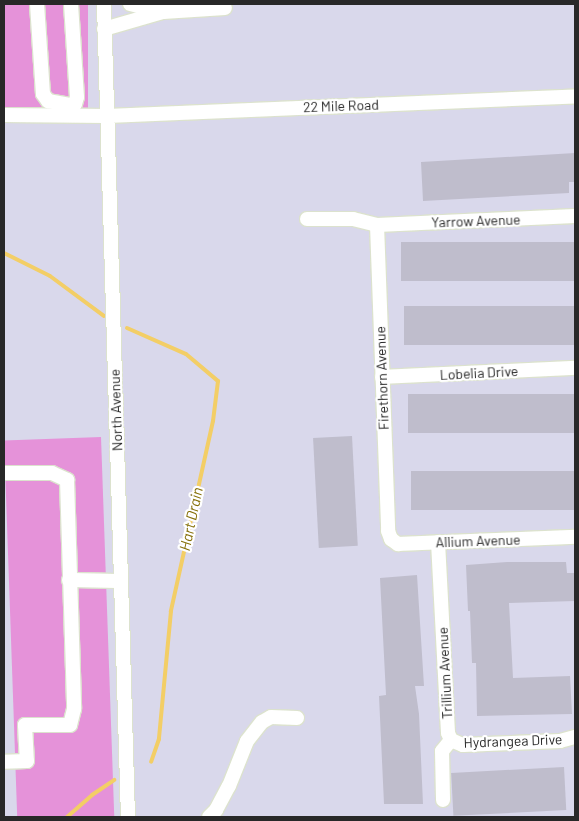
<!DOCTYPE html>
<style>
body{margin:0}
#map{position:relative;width:579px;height:821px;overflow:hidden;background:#d9d8eb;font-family:Barlow,sans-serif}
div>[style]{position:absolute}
.green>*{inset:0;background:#e592d9;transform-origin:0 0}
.stream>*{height:4px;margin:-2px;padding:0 2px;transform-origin:2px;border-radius:2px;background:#f3ce66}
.building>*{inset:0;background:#bfbdcc;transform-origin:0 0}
.roads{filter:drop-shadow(1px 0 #dce2ce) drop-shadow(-1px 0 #dce2ce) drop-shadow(0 1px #dce2ce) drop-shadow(0 -1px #dce2ce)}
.minor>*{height:14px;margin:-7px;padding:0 7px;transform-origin:7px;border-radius:7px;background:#fff}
span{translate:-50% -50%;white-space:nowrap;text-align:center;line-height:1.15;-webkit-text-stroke:4.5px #fff;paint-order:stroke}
.street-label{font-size:14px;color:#282828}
.water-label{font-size:15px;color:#867009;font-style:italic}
.frame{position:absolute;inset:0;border:5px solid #282828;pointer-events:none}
</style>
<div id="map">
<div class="green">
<div style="left:4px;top:4px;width:84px;height:106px"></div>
<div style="left:101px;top:437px;width:380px;height:97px;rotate:88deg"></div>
</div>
<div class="stream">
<div style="left:4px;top:253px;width:51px;rotate:26.6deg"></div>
<div style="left:50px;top:276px;width:67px;rotate:36.5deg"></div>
<div style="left:127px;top:328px;width:64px;rotate:23.8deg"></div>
<div style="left:186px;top:354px;width:42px;rotate:40.2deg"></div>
<div style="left:218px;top:381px;width:40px;rotate:97.1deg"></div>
<div style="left:213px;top:421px;width:195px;rotate:102.5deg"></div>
<div style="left:171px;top:611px;width:129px;rotate:95.4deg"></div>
<div style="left:159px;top:739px;width:24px;rotate:109deg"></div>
<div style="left:67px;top:817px;width:33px;rotate:-41deg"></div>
<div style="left:92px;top:795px;width:27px;rotate:-34deg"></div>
</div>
<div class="building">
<div style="clip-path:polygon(575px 153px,575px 182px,569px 182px,569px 193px,423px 201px,421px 162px)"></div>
<div style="left:575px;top:242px;width:39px;height:174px;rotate:90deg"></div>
<div style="left:575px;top:306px;width:39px;height:171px;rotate:90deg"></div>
<div style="left:575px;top:394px;width:39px;height:167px;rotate:90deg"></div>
<div style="left:352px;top:436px;width:110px;height:39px;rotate:87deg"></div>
<div style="left:575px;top:471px;width:39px;height:164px;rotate:90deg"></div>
<div style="clip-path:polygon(507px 562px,566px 562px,567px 573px,575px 573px,575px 601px,509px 603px,513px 678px,570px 676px,572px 714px,477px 716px,476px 663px,472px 663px,470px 611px,468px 611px,466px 565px)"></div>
<div style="clip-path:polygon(417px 575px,424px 686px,415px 686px,419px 714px,423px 804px,384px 804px,379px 696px,386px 695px,380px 578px)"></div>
<div style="left:564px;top:767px;width:43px;height:113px;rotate:87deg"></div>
</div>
<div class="roads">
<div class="minor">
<div style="left:37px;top:4px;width:90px;rotate:86.2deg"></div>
<div style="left:43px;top:94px;width:9px;rotate:54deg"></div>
<div style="left:48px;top:101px;width:22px;rotate:10deg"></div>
<div style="left:70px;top:105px;width:5px;rotate:-11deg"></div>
<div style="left:75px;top:104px;width:7px;rotate:-74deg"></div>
<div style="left:77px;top:97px;width:93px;rotate:-93.7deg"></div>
<div style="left:104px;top:4px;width:813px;rotate:88.31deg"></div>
<div style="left:130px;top:4px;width:33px;rotate:14deg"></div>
<div style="left:104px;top:29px;width:61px;rotate:-16.1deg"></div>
<div style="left:163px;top:12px;width:62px;rotate:-3.7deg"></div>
<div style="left:4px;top:115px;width:103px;rotate:0.6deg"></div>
<div style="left:107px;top:116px;width:468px;rotate:-2.4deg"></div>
<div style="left:307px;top:219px;width:46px"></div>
<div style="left:353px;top:219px;width:25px;rotate:14deg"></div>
<div style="left:377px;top:225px;width:198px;rotate:-2.6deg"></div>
<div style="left:377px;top:225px;width:306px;rotate:87.9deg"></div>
<div style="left:388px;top:531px;width:9px;rotate:69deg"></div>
<div style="left:391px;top:539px;width:9px;rotate:36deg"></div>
<div style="left:398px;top:544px;width:177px;rotate:-2.3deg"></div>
<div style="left:382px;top:377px;width:193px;rotate:-2.7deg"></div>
<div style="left:4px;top:473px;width:48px"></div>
<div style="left:52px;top:473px;width:17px;rotate:25deg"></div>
<div style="left:67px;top:480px;width:229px;rotate:88.2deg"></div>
<div style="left:74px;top:709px;width:16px;rotate:104deg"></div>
<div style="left:70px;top:725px;width:45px;rotate:180deg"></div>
<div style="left:25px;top:725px;width:36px;rotate:87deg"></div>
<div style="left:27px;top:761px;width:23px;rotate:178deg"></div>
<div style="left:438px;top:542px;width:191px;rotate:87deg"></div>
<div style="left:448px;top:733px;width:8px;rotate:67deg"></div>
<div style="left:451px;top:740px;width:14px;rotate:129deg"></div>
<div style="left:442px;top:751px;width:49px;rotate:88.8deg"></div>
<div style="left:69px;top:580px;width:52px;rotate:1.1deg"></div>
<div style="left:451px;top:740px;width:13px;rotate:23deg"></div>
<div style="left:463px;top:745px;width:97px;rotate:-2.4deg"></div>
<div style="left:560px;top:741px;width:16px;rotate:-15deg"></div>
<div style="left:209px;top:817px;width:10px;rotate:-45deg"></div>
<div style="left:216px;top:810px;width:27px;rotate:-62deg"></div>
<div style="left:229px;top:786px;width:48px;rotate:-68.2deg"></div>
<div style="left:247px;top:741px;width:24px;rotate:-52deg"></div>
<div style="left:262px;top:722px;width:10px;rotate:-29deg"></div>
<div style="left:271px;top:717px;width:26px;rotate:2deg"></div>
</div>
</div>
<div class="street-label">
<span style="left:341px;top:106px;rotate:-2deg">22 Mile Road</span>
<span style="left:476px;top:221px;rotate:-2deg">Yarrow Avenue</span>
<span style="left:479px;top:373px;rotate:-3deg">Lobelia Drive</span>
<span style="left:382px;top:378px;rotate:-92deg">Firethorn Avenue</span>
<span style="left:116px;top:410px;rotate:-92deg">North Avenue</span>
<span style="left:478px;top:541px;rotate:-2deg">Allium Avenue</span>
<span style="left:445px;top:673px;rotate:-93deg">Trillium Avenue</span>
<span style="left:513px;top:741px;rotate:-2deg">Hydrangea Drive</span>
</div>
<div class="water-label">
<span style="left:191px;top:519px;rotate:-78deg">Hart Drain</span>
</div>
<div class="frame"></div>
</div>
